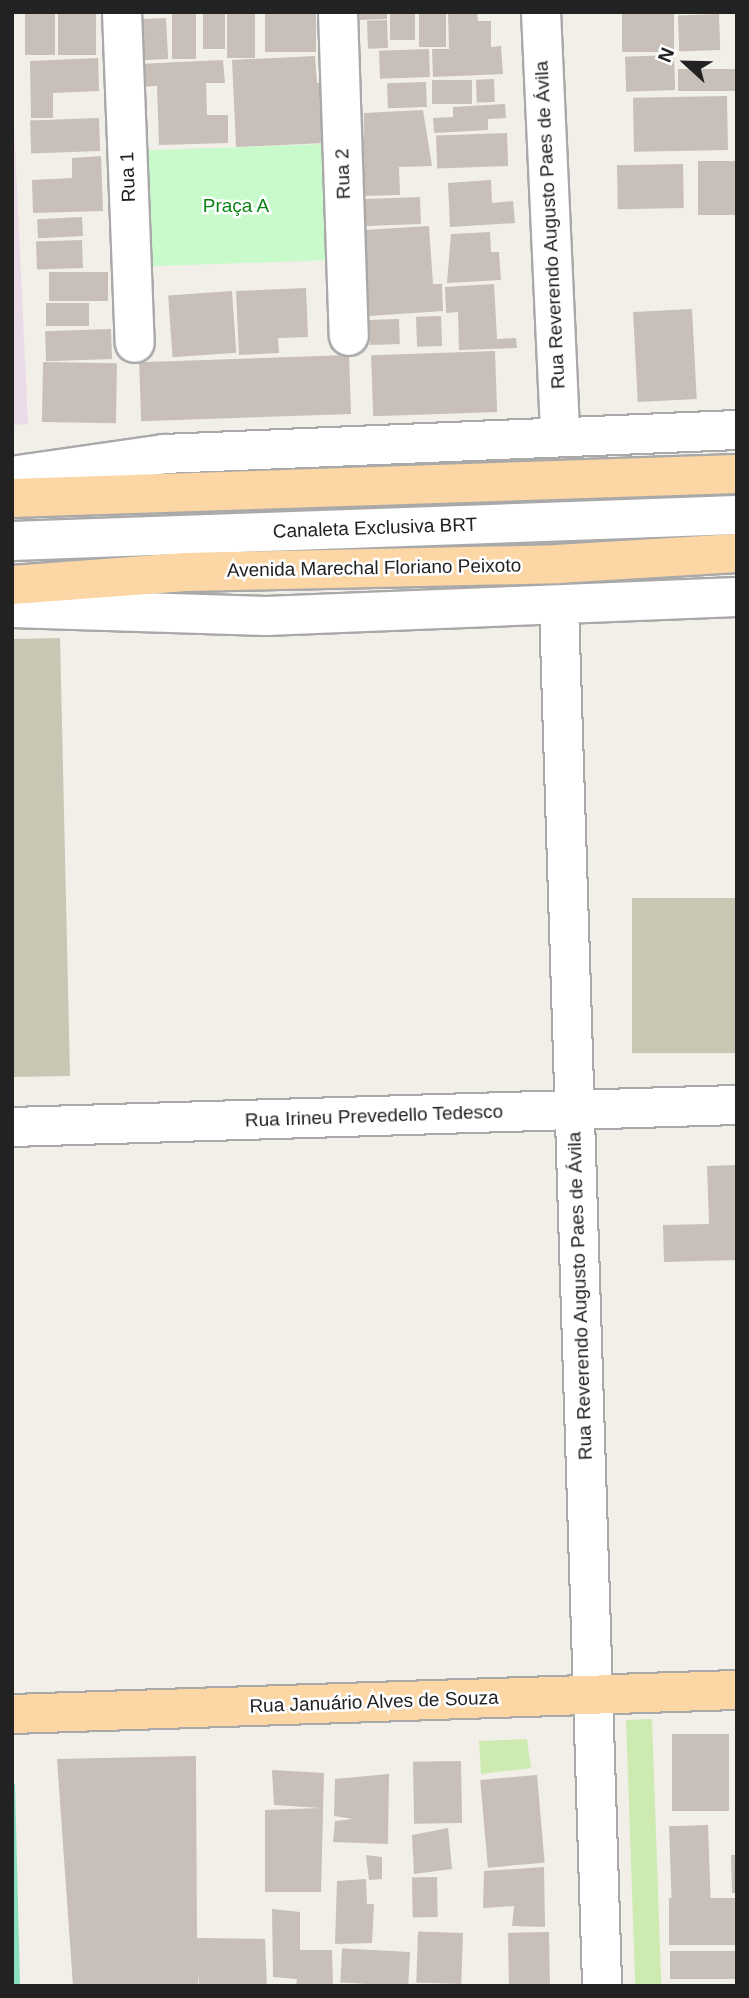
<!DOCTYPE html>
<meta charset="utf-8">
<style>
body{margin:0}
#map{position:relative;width:749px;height:1998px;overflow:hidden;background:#f2efe9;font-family:Helvetica,sans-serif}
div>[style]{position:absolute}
.industrial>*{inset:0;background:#ebdbe8}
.construction>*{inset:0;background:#c7c7b4;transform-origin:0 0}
.grass>*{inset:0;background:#cdebb0;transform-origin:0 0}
.park>*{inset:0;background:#c8facc;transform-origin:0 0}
.pitch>*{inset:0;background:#88e0be}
.building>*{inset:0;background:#c7bfb8;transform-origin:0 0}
.roads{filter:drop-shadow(2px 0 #a9a9a9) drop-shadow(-2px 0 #a9a9a9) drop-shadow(0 2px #a9a9a9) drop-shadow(0 -2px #a9a9a9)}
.minor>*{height:38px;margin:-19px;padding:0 19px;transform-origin:19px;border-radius:19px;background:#fff}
.major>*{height:38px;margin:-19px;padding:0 19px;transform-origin:19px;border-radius:19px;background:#fcd6a4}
span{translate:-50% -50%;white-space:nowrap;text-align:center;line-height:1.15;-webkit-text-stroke:5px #fff;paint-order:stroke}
.street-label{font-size:19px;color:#222}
.park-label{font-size:19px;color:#0c8416}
.frame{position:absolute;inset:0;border:14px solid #222;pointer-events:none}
.north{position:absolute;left:651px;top:28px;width:70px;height:70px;-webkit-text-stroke:5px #fff;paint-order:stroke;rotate:292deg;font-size:19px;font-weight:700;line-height:28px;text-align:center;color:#222}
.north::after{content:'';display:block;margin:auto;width:24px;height:32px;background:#222;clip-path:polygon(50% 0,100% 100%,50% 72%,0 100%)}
</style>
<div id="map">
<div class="industrial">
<div style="clip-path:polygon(12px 83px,28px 424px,12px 425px)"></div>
</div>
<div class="construction">
<div style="clip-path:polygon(60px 638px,70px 1076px,12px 1077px,12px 639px)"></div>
<div style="left:737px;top:898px;width:155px;height:105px;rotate:90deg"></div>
</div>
<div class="grass">
<div style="left:652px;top:1719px;width:267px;height:26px;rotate:88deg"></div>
<div style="clip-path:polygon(527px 1739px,531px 1768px,481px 1774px,479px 1741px)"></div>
</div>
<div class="park">
<div style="left:328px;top:144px;width:116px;height:188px;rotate:88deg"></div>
</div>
<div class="pitch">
<div style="clip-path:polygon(12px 1784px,15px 1784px,20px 1986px,12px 1986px)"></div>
</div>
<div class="building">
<div style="left:25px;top:12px;width:30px;height:43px"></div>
<div style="left:58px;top:12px;width:38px;height:43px"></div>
<div style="left:172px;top:12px;width:24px;height:47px"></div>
<div style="left:203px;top:12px;width:22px;height:37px"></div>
<div style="left:227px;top:12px;width:28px;height:46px"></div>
<div style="left:265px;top:12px;width:51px;height:40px"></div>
<div style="clip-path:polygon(359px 12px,387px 12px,387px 19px,360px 20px)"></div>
<div style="left:390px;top:12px;width:25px;height:28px"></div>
<div style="left:419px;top:12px;width:27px;height:35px"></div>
<div style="clip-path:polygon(448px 12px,477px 12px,478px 21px,491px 21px,491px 47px,501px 46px,503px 74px,433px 77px,432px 49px,449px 49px)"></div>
<div style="left:674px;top:14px;width:38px;height:52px;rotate:90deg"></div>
<div style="left:719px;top:14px;width:36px;height:41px;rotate:88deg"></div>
<div style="left:166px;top:18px;width:41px;height:31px;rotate:87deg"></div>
<div style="left:387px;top:20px;width:28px;height:20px;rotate:88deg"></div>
<div style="left:429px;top:49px;width:28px;height:50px;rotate:88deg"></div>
<div style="left:674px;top:55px;width:35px;height:49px;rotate:88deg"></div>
<div style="clip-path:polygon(315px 56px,317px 83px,323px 83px,324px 143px,236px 147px,232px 60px)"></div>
<div style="clip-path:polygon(98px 58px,99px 91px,53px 93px,53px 118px,31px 118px,30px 61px)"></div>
<div style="clip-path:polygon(223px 60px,225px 83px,206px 83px,207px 115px,228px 115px,228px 143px,159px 145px,157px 86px,138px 87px,137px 64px)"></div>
<div style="left:737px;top:69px;width:22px;height:59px;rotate:90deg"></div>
<div style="left:494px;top:79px;width:23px;height:18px;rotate:88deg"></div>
<div style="left:472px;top:80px;width:24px;height:40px;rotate:90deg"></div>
<div style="left:426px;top:82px;width:25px;height:39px;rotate:88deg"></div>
<div style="left:727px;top:96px;width:54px;height:94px;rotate:89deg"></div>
<div style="clip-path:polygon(505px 104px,506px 118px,488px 119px,488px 130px,434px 133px,433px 118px,453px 117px,453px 107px)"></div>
<div style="clip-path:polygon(423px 110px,432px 166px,399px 167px,400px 195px,362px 196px,364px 113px)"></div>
<div style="left:99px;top:118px;width:33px;height:69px;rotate:88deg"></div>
<div style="left:507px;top:133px;width:33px;height:71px;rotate:88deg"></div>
<div style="clip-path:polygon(101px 156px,103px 211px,33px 213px,32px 180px,72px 178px,72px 158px)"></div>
<div style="left:737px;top:161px;width:54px;height:39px;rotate:90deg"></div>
<div style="left:683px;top:164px;width:44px;height:66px;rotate:89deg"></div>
<div style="clip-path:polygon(491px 180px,492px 203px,513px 201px,515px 223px,450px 227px,448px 183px)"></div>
<div style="left:420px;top:197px;width:27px;height:55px;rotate:88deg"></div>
<div style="left:82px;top:217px;width:19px;height:45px;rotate:87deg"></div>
<div style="clip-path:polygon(429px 226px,433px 284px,442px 284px,443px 311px,369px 316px,364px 230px)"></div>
<div style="clip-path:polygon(490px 232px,491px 252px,499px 252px,501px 280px,447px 283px,451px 234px)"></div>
<div style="left:82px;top:240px;width:28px;height:46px;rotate:88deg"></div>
<div style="left:108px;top:272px;width:29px;height:59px;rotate:90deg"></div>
<div style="clip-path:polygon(494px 284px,497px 339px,516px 338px,517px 348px,459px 350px,458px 312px,446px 313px,445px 287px)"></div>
<div style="clip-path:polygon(306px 288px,308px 337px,278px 338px,279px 353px,239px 355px,236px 291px)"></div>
<div style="left:232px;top:291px;width:62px;height:64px;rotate:86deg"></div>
<div style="left:89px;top:303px;width:23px;height:43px;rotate:90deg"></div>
<div style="left:692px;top:309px;width:90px;height:59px;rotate:87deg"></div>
<div style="left:441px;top:316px;width:30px;height:25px;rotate:88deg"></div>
<div style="left:399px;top:319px;width:25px;height:30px;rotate:88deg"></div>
<div style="left:111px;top:329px;width:30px;height:66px;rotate:88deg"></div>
<div style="left:495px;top:351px;width:61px;height:124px;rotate:88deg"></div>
<div style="left:349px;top:355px;width:59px;height:210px;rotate:88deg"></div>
<div style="left:43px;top:362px;width:74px;height:60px;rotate:1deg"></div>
<div style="clip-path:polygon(737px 1165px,737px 1260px,664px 1262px,663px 1225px,709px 1224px,707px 1166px)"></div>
<div style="left:729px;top:1734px;width:77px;height:57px;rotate:90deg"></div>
<div style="clip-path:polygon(196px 1756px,197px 1938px,265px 1939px,267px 1986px,199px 1986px,199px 1973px,198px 1986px,73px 1986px,57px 1759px)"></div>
<div style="left:461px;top:1761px;width:62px;height:48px;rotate:89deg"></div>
<div style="clip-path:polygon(272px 1770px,324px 1773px,321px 1892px,265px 1892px,265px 1810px,321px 1808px,274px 1805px)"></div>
<div style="clip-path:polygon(389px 1774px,388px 1844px,333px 1842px,335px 1821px,353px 1819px,334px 1816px,335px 1779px)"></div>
<div style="left:537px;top:1775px;width:88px;height:57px;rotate:85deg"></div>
<div style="left:708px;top:1825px;width:75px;height:39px;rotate:88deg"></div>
<div style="clip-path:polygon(448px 1828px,452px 1869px,414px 1874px,412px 1835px)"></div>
<div style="clip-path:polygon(366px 1855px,382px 1857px,382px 1879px,369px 1880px)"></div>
<div style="clip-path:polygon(731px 1855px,737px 1855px,737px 1893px,732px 1893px)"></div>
<div style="clip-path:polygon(544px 1867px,545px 1927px,512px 1926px,514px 1906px,483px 1908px,484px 1871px)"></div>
<div style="left:437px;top:1877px;width:40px;height:25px;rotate:89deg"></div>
<div style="clip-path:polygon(366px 1879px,367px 1904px,374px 1904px,372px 1943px,335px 1944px,337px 1881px)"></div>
<div style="left:737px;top:1898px;width:47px;height:68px;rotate:90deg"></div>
<div style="clip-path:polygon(272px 1909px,300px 1912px,300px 1950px,332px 1950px,333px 1986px,296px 1986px,297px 1979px,273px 1977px)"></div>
<div style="left:549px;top:1932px;width:54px;height:41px;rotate:89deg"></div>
<div style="left:463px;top:1933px;width:51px;height:45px;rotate:92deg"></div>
<div style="left:737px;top:1951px;width:28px;height:67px;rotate:90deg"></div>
<div style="left:410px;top:1952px;width:34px;height:68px;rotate:93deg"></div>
</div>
<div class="roads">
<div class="minor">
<div style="left:122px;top:12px;width:331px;rotate:87.8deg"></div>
<div style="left:338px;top:12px;width:324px;rotate:88.1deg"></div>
<div style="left:541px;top:12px;width:425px;rotate:87.4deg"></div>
<div style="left:12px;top:476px;width:154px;rotate:-8.2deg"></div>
<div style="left:164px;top:454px;width:574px;rotate:-2.4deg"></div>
<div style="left:12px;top:541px;width:725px;rotate:-2.05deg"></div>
<div style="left:559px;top:607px;width:1380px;rotate:88.21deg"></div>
<div style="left:12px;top:608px;width:254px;rotate:1.8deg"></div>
<div style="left:266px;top:616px;width:471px;rotate:-2.3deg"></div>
<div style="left:12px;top:1127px;width:725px;rotate:-1.74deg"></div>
</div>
<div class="major">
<div style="left:12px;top:498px;width:725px;rotate:-1.9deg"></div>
<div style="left:12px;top:585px;width:174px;rotate:-4.3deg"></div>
<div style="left:186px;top:572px;width:371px;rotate:-1.2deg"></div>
<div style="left:557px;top:564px;width:180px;rotate:-3.5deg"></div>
<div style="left:12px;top:1714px;width:725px;rotate:-1.9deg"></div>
</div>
</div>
<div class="street-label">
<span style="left:343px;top:174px;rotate:-92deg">Rua 2</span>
<span style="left:128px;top:177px;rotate:-92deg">Rua 1</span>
<span style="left:550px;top:225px;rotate:-93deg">Rua Reverendo Augusto Paes de Ávila</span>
<span style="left:375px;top:528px;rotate:-2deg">Canaleta Exclusiva BRT</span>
<span style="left:374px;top:568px;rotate:-1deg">Avenida Marechal Floriano Peixoto</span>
<span style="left:374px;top:1116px;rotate:-2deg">Rua Irineu Prevedello Tedesco</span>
<span style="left:580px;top:1296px;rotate:-92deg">Rua Reverendo Augusto Paes de Ávila</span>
<span style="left:374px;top:1702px;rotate:-2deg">Rua Januário Alves de Souza</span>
</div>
<div class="park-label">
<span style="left:236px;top:206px">Praça A</span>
</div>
<div class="frame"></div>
<div class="north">N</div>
</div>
